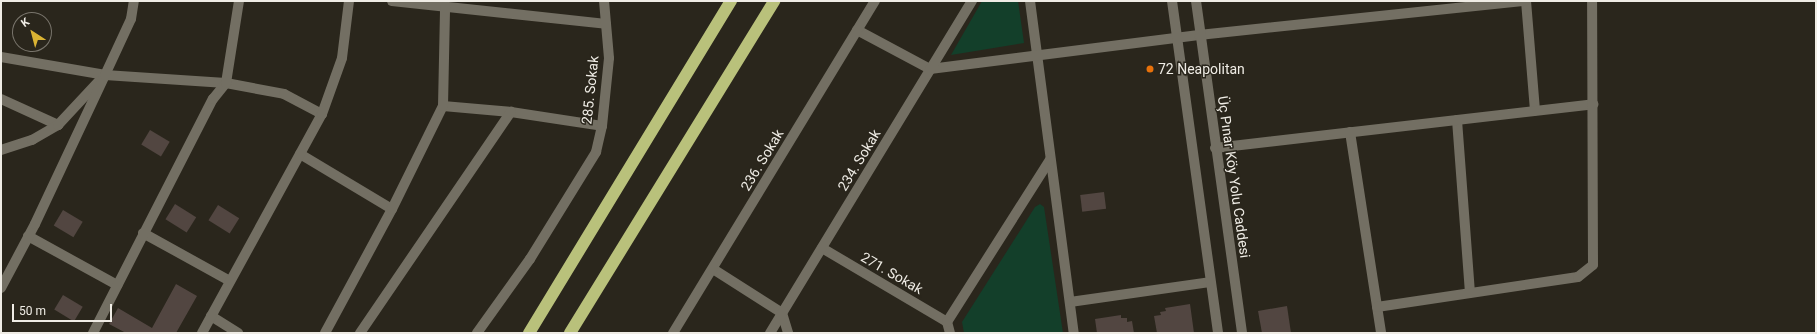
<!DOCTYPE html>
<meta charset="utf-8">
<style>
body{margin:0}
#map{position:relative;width:1817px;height:334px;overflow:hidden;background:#2a261c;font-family:Roboto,sans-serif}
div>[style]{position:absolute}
.green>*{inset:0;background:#133f2a}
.building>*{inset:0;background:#524641;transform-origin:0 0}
.street>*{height:10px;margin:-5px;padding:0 5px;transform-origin:5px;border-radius:5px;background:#736f63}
.secondary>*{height:10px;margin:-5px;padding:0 5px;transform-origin:5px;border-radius:5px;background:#736f63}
.highway>*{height:12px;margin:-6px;padding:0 6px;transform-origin:6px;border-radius:6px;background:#b9c17b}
.dots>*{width:11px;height:11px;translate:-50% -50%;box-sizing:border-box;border:2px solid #2a261c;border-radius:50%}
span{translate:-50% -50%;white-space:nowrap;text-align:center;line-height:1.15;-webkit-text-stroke:3px #2a261c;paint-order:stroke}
.poi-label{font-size:14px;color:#efece5}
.left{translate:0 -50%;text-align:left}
.street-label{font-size:14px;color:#efece5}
.frame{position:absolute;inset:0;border:2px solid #efece5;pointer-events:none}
.north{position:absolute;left:12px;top:12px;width:40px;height:40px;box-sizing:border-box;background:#2a261c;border:1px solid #79756c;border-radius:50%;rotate:324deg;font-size:11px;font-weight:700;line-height:16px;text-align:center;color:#efece5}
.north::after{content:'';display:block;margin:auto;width:14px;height:18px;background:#dab333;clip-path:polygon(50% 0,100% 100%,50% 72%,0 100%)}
.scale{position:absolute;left:12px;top:304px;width:100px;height:18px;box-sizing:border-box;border:2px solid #efece5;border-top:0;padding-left:5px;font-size:12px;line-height:14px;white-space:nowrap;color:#efece5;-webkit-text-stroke:3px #2a261c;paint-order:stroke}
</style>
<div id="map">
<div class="green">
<div style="clip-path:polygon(982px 1px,1018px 1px,1024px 43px,951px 55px)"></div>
<div style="clip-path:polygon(1040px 204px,1044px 207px,1063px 333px,964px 333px,962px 322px,1035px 207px)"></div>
</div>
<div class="building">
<div style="left:150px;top:130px;width:23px;height:17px;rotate:31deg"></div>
<div style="left:1104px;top:192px;width:17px;height:24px;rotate:83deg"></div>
<div style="left:175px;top:204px;width:25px;height:18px;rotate:32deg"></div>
<div style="left:218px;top:205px;width:25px;height:18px;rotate:32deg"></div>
<div style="left:63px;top:210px;width:23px;height:18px;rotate:31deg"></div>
<div style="clip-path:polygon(176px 284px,197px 296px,176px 333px,126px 333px,109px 324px,118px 308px,152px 328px)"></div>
<div style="left:63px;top:295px;width:23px;height:17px;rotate:31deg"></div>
<div style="clip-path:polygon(1190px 304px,1194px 333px,1157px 333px,1154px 316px,1161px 315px,1160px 312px,1166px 311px,1165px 308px)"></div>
<div style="clip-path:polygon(1287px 306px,1291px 333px,1262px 333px,1258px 311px)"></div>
<div style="clip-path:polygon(1121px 315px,1121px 318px,1127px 318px,1127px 322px,1132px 321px,1134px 333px,1097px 333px,1095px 319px)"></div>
</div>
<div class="street">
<div style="left:392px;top:1px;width:215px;rotate:6.1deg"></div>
<div style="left:1030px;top:1px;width:335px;rotate:82.5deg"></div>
<div style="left:1526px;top:1px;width:110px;rotate:85.3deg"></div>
<div style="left:857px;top:30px;width:83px;rotate:28.1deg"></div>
<div style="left:930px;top:69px;width:271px;rotate:-7.2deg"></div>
<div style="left:1199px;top:35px;width:328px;rotate:-6deg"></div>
<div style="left:1px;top:57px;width:106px;rotate:9.8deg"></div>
<div style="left:105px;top:75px;width:121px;rotate:3.8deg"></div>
<div style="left:226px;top:83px;width:59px;rotate:10.7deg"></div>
<div style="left:284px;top:94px;width:43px;rotate:27.8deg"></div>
<div style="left:1px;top:99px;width:63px;rotate:24.5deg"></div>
<div style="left:443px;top:106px;width:68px;rotate:5deg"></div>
<div style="left:511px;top:112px;width:92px;rotate:8.7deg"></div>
<div style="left:1457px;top:120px;width:173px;rotate:85.7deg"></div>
<div style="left:1350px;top:132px;width:203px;rotate:81.2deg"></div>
<div style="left:1215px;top:148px;width:381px;rotate:-6.6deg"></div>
<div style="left:1px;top:150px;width:33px;rotate:-18deg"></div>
<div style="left:32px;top:140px;width:30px;rotate:-30deg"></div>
<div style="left:58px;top:125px;width:59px;rotate:-47.1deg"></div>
<div style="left:300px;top:154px;width:107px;rotate:30.9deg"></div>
<div style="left:143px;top:233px;width:99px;rotate:28.9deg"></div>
<div style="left:28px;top:236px;width:102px;rotate:28.8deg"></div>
<div style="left:822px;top:248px;width:145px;rotate:30.6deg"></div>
<div style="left:713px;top:269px;width:82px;rotate:32.5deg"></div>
<div style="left:782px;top:313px;width:21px;rotate:73deg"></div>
<div style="left:1px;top:288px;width:72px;rotate:-62deg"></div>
<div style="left:35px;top:224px;width:165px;rotate:-64.8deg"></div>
<div style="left:105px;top:75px;width:62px;rotate:-65.1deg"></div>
<div style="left:131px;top:19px;width:18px;rotate:-81deg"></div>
<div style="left:1070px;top:302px;width:141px;rotate:-8.1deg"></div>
<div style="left:1377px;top:307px;width:203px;rotate:-8.5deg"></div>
<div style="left:1578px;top:277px;width:19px;rotate:-39deg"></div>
<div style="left:1593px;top:265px;width:264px;rotate:-90.2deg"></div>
<div style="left:211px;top:316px;width:32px;rotate:32deg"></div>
<div style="left:93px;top:333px;width:263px;rotate:-62.9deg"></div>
<div style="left:213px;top:99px;width:21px;rotate:-51deg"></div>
<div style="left:226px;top:83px;width:83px;rotate:-81deg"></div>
<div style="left:202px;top:333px;width:250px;rotate:-61.3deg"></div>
<div style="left:322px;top:114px;width:59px;rotate:-70.3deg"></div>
<div style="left:342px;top:58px;width:57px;rotate:-83deg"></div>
<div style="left:325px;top:333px;width:141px;rotate:-61.6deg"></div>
<div style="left:392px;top:209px;width:115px;rotate:-63.7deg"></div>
<div style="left:443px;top:106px;width:99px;rotate:-88.8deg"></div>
<div style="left:360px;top:333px;width:268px;rotate:-55.7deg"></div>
<div style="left:477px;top:333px;width:91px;rotate:-54.4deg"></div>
<div style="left:530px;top:259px;width:126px;rotate:-58.3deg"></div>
<div style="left:596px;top:152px;width:27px;rotate:-77deg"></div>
<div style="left:602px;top:126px;width:68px;rotate:-84.1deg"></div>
<div style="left:609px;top:58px;width:57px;rotate:-95deg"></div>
<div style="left:673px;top:333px;width:389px;rotate:-58.7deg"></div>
<div style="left:770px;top:333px;width:389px;rotate:-58.7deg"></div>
<div style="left:950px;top:333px;width:11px;rotate:-105deg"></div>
<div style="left:947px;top:322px;width:192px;rotate:-57.6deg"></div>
</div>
<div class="secondary">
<div style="left:1172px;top:1px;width:335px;rotate:82.1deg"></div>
<div style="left:1196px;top:1px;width:335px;rotate:82.1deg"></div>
</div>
<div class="highway">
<div style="left:529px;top:333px;width:389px;rotate:-58.7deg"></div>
<div style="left:570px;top:333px;width:390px;rotate:-58.4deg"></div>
</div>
<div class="dots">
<div style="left:1150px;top:69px;background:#e8710a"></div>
</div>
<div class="poi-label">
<span class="left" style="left:1158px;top:69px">72 Neapolitan</span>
</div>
<div class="street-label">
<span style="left:590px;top:90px;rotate:-84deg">285. Sokak</span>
<span style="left:762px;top:160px;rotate:-59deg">236. Sokak</span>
<span style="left:859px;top:160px;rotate:-59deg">234. Sokak</span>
<span style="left:1234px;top:177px;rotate:82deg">Üç Pınar Köy Yolu Caddesi</span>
<span style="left:892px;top:273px;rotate:30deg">271. Sokak</span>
</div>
<div class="frame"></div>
<div class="north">K</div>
<div class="scale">50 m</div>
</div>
